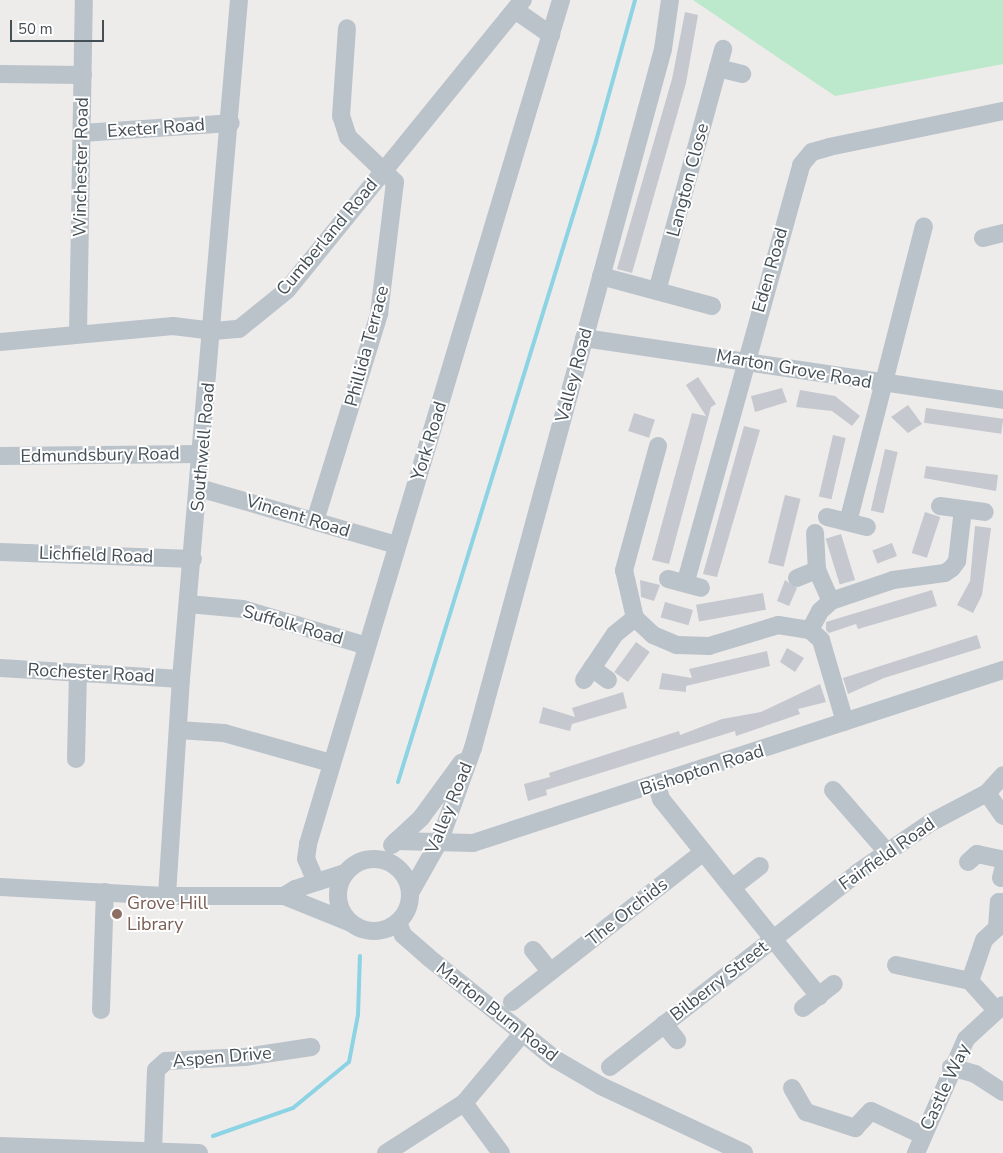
<!DOCTYPE html>
<style>
body{margin:0}
#map{position:relative;width:1003px;height:1153px;overflow:hidden;background:#eeebeb;font-family:"Nunito Sans",sans-serif}
div>[style]{position:absolute}
.green>*{inset:0;background:#bce9cc}
.stream>*{height:4px;margin:-2px;padding:0 2px;transform-origin:2px;border-radius:2px;background:#8cd3e3}
.building>*{inset:0;background:#c5c8ce;transform-origin:0 0}
.minor>*{height:18px;margin:-9px;padding:0 9px;transform-origin:9px;border-radius:9px;background:#bac3ca}
.minor>.ring{margin:-9px;padding:0;box-sizing:content-box;background:none;border:18px solid #bac3ca;border-radius:50%}
.dots>*{width:14px;height:14px;translate:-50% -50%;box-sizing:border-box;border:2px solid #fff;border-radius:50%}
span{translate:-50% -50%;white-space:nowrap;text-align:center;line-height:1.15;-webkit-text-stroke:4px #fff;paint-order:stroke}
.street-label{font-size:18px;color:#454f56}
.education-label{font-size:18px;color:#785e54}
.left{translate:0 -50%;text-align:left}
.scale{position:absolute;left:10px;top:20px;width:94px;height:22px;box-sizing:border-box;border:2px solid #454f56;border-top:0;padding-left:6px;font-size:15px;line-height:18px;white-space:nowrap;color:#454f56;-webkit-text-stroke:4px #fff;paint-order:stroke}
</style>
<div id="map">
<div class="green">
<div style="clip-path:polygon(693px 0,1003px 0,1003px 64px,835px 96px)"></div>
</div>
<div class="stream">
<div style="left:398px;top:782px;width:671px;rotate:-72.83deg"></div>
<div style="left:596px;top:141px;width:146px;rotate:-74.5deg"></div>
<div style="left:213px;top:1136px;width:85px;rotate:-19.3deg"></div>
<div style="left:293px;top:1108px;width:72px;rotate:-39.4deg"></div>
<div style="left:349px;top:1062px;width:48px;rotate:-79.2deg"></div>
<div style="left:358px;top:1015px;width:59px;rotate:-88.1deg"></div>
</div>
<div class="building">
<div style="clip-path:polygon(685px 12px,698px 15px,686px 83px,632px 273px,617px 269px,672px 79px)"></div>
<div style="clip-path:polygon(698px 377px,716px 404px,711px 407px,669px 564px,652px 560px,692px 413px,706px 416px,686px 385px)"></div>
<div style="clip-path:polygon(782px 388px,787px 402px,755px 412px,751px 396px)"></div>
<div style="clip-path:polygon(800px 390px,835px 396px,860px 416px,852px 426px,832px 411px,796px 407px)"></div>
<div style="clip-path:polygon(908px 405px,922px 424px,908px 433px,891px 417px)"></div>
<div style="left:926px;top:408px;width:78px;height:15px;rotate:8deg"></div>
<div style="left:634px;top:413px;width:22px;height:19px;rotate:18deg"></div>
<div style="clip-path:polygon(744px 426px,760px 430px,717px 577px,703px 574px)"></div>
<div style="left:833px;top:435px;width:13px;height:63px;rotate:13deg"></div>
<div style="left:885px;top:449px;width:13px;height:63px;rotate:13deg"></div>
<div style="clip-path:polygon(926px 466px,998px 475px,996px 491px,924px 478px)"></div>
<div style="left:785px;top:495px;width:16px;height:70px;rotate:14deg"></div>
<div style="left:925px;top:512px;width:16px;height:43px;rotate:18deg"></div>
<div style="clip-path:polygon(975px 526px,991px 528px,982px 595px,973px 613px,957px 605px,970px 581px)"></div>
<div style="left:841px;top:534px;width:48px;height:16px;rotate:73deg"></div>
<div style="left:892px;top:543px;width:14px;height:21px;rotate:69deg"></div>
<div style="clip-path:polygon(640px 580px,660px 585px,654px 601px,641px 597px)"></div>
<div style="clip-path:polygon(785px 580px,797px 588px,789px 606px,777px 601px)"></div>
<div style="clip-path:polygon(932px 590px,937px 606px,858px 629px,856px 624px,829px 633px,826px 630px,826px 622px)"></div>
<div style="left:763px;top:593px;width:17px;height:68px;rotate:80deg"></div>
<div style="left:665px;top:602px;width:29px;height:16px;rotate:16deg"></div>
<div style="clip-path:polygon(977px 635px,981px 648px,884px 678px,848px 694px,843px 678px)"></div>
<div style="left:636px;top:642px;width:17px;height:37px;rotate:36deg"></div>
<div style="clip-path:polygon(787px 648px,804px 658px,795px 672px,780px 662px)"></div>
<div style="clip-path:polygon(767px 651px,770px 666px,686px 686px,686px 692px,659px 689px,662px 673px,692px 678px,689px 669px)"></div>
<div style="clip-path:polygon(820px 684px,826px 702px,798px 709px,800px 714px,736px 736px,735px 731px,546px 790px,547px 795px,528px 801px,524px 784px,550px 777px,549px 773px,679px 731px,680px 735px,722px 719px,761px 712px)"></div>
<div style="clip-path:polygon(623px 692px,627px 708px,572px 724px,570px 731px,539px 723px,543px 707px,575px 717px,572px 708px)"></div>
</div>
<div class="minor">
<div style="left:515px;top:10px;width:44px;rotate:34.8deg"></div>
<div style="left:718px;top:68px;width:25px;rotate:14deg"></div>
<div style="left:0;top:74px;width:83px;rotate:0.7deg"></div>
<div style="left:82px;top:133px;width:149px;rotate:-3.8deg"></div>
<div style="left:983px;top:238px;width:21px;rotate:-14deg"></div>
<div style="left:601px;top:276px;width:115px;rotate:15.1deg"></div>
<div style="left:657px;top:291px;width:251px;rotate:-74.7deg"></div>
<div style="left:78px;top:334px;width:334px;rotate:-89deg"></div>
<div style="left:584px;top:338px;width:424px;rotate:8.4deg"></div>
<div style="left:0;top:342px;width:174px;rotate:-5.3deg"></div>
<div style="left:173px;top:326px;width:41px;rotate:7deg"></div>
<div style="left:214px;top:331px;width:25px;rotate:-5deg"></div>
<div style="left:239px;top:329px;width:62px;rotate:-39.1deg"></div>
<div style="left:287px;top:290px;width:374px;rotate:-50.9deg"></div>
<div style="left:658px;top:446px;width:129px;rotate:105.3deg"></div>
<div style="left:624px;top:570px;width:49px;rotate:77.1deg"></div>
<div style="left:635px;top:618px;width:25px;rotate:43deg"></div>
<div style="left:653px;top:635px;width:26px;rotate:23deg"></div>
<div style="left:677px;top:645px;width:32px;rotate:2deg"></div>
<div style="left:709px;top:646px;width:72px;rotate:-16.9deg"></div>
<div style="left:778px;top:625px;width:32px;rotate:9deg"></div>
<div style="left:810px;top:630px;width:15px;rotate:42deg"></div>
<div style="left:821px;top:640px;width:85px;rotate:73.7deg"></div>
<div style="left:0;top:456px;width:201px;rotate:-0.6deg"></div>
<div style="left:199px;top:488px;width:206px;rotate:16.1deg"></div>
<div style="left:940px;top:506px;width:45px;rotate:7.6deg"></div>
<div style="left:827px;top:517px;width:41px;rotate:14deg"></div>
<div style="left:315px;top:521px;width:217px;rotate:-72.8deg"></div>
<div style="left:379px;top:314px;width:133px;rotate:-83.1deg"></div>
<div style="left:395px;top:182px;width:65px;rotate:-136.2deg"></div>
<div style="left:348px;top:137px;width:22px;rotate:-108deg"></div>
<div style="left:341px;top:116px;width:88px;rotate:-86.1deg"></div>
<div style="left:848px;top:522px;width:305px;rotate:-75.6deg"></div>
<div style="left:815px;top:533px;width:37px;rotate:87deg"></div>
<div style="left:817px;top:570px;width:34px;rotate:66deg"></div>
<div style="left:0;top:552px;width:193px;rotate:2.1deg"></div>
<div style="left:797px;top:578px;width:22px;rotate:-22deg"></div>
<div style="left:668px;top:579px;width:34px;rotate:15deg"></div>
<div style="left:686px;top:581px;width:432px;rotate:-74.5deg"></div>
<div style="left:801px;top:165px;width:17px;rotate:-50deg"></div>
<div style="left:812px;top:152px;width:18px;rotate:-16deg"></div>
<div style="left:829px;top:147px;width:178px;rotate:-11.7deg"></div>
<div style="left:188px;top:604px;width:55px;rotate:5.2deg"></div>
<div style="left:243px;top:609px;width:129px;rotate:16.6deg"></div>
<div style="left:810px;top:630px;width:21px;rotate:-62deg"></div>
<div style="left:820px;top:611px;width:15px;rotate:-42deg"></div>
<div style="left:831px;top:601px;width:65px;rotate:-18.7deg"></div>
<div style="left:893px;top:580px;width:52px;rotate:-7.7deg"></div>
<div style="left:945px;top:573px;width:9px;rotate:-36deg"></div>
<div style="left:952px;top:568px;width:9px;rotate:-54deg"></div>
<div style="left:957px;top:561px;width:52px;rotate:-83.4deg"></div>
<div style="left:0;top:668px;width:181px;rotate:3.5deg"></div>
<div style="left:592px;top:668px;width:20px;rotate:37deg"></div>
<div style="left:584px;top:680px;width:55px;rotate:-56deg"></div>
<div style="left:615px;top:634px;width:26px;rotate:-39deg"></div>
<div style="left:178px;top:730px;width:46px;rotate:3.7deg"></div>
<div style="left:224px;top:733px;width:111px;rotate:15.7deg"></div>
<div style="left:76px;top:759px;width:86px;rotate:-88.7deg"></div>
<div style="left:657px;top:785px;width:15px;rotate:74deg"></div>
<div style="left:661px;top:799px;width:253px;rotate:51.3deg"></div>
<div style="left:833px;top:790px;width:82px;rotate:48.9deg"></div>
<div style="left:987px;top:793px;width:28px;rotate:55deg"></div>
<div style="left:396px;top:841px;width:77px;rotate:1.5deg"></div>
<div style="left:473px;top:843px;width:558px;rotate:-18.08deg"></div>
<div style="left:392px;top:845px;width:40px;rotate:-43deg"></div>
<div style="left:421px;top:818px;width:69px;rotate:-53.8deg"></div>
<div class="ring" style="left:338px;top:859px;width:54px;height:54px"></div>
<div style="left:968px;top:862px;width:12px;rotate:-42deg"></div>
<div style="left:977px;top:854px;width:24px;rotate:12deg"></div>
<div style="left:1001px;top:878px;width:8px;rotate:-76deg"></div>
<div style="left:316px;top:882px;width:25px;rotate:-113deg"></div>
<div style="left:306px;top:859px;width:15px;rotate:-82deg"></div>
<div style="left:308px;top:844px;width:881px;rotate:-73.31deg"></div>
<div style="left:0;top:887px;width:164px;rotate:3.1deg"></div>
<div style="left:164px;top:896px;width:120px"></div>
<div style="left:284px;top:896px;width:72px;rotate:21.9deg"></div>
<div style="left:733px;top:887px;width:34px;rotate:-38deg"></div>
<div style="left:410px;top:893px;width:61px;rotate:-60.5deg"></div>
<div style="left:440px;top:840px;width:98px;rotate:-70.3deg"></div>
<div style="left:473px;top:748px;width:724px;rotate:-74.79deg"></div>
<div style="left:663px;top:49px;width:49px;rotate:-81.9deg"></div>
<div style="left:167px;top:895px;width:216px;rotate:-86.3deg"></div>
<div style="left:181px;top:679px;width:681px;rotate:-85.12deg"></div>
<div style="left:284px;top:896px;width:13px;rotate:-32deg"></div>
<div style="left:295px;top:889px;width:52px;rotate:-17.7deg"></div>
<div style="left:398px;top:922px;width:14px;rotate:69deg"></div>
<div style="left:403px;top:935px;width:33px;rotate:41deg"></div>
<div style="left:428px;top:957px;width:163px;rotate:38.8deg"></div>
<div style="left:555px;top:1059px;width:53px;rotate:30.4deg"></div>
<div style="left:601px;top:1086px;width:158px;rotate:25.1deg"></div>
<div style="left:533px;top:950px;width:27px;rotate:51deg"></div>
<div style="left:896px;top:965px;width:76px;rotate:12.2deg"></div>
<div style="left:512px;top:1002px;width:243px;rotate:-38.1deg"></div>
<div style="left:803px;top:1008px;width:39px;rotate:-38deg"></div>
<div style="left:101px;top:1010px;width:118px;rotate:-88.1deg"></div>
<div style="left:996px;top:1010px;width:39px;rotate:-132deg"></div>
<div style="left:970px;top:981px;width:43px;rotate:-71.1deg"></div>
<div style="left:984px;top:940px;width:18px;rotate:-43deg"></div>
<div style="left:997px;top:928px;width:26px;rotate:-86deg"></div>
<div style="left:999px;top:902px;width:3px"></div>
<div style="left:664px;top:1024px;width:21px;rotate:51deg"></div>
<div style="left:610px;top:1067px;width:314px;rotate:-38.1deg"></div>
<div style="left:857px;top:873px;width:88px;rotate:-34.4deg"></div>
<div style="left:930px;top:823px;width:64px;rotate:-27.8deg"></div>
<div style="left:987px;top:793px;width:24px;rotate:-48deg"></div>
<div style="left:951px;top:1067px;width:25px;rotate:16deg"></div>
<div style="left:975px;top:1074px;width:33px;rotate:33deg"></div>
<div style="left:792px;top:1088px;width:28px;rotate:60deg"></div>
<div style="left:806px;top:1112px;width:52px;rotate:18.1deg"></div>
<div style="left:855px;top:1128px;width:23px;rotate:-47deg"></div>
<div style="left:871px;top:1111px;width:56px;rotate:25.2deg"></div>
<div style="left:464px;top:1103px;width:62px;rotate:53.5deg"></div>
<div style="left:0;top:1146px;width:199px;rotate:2deg"></div>
<div style="left:153px;top:1151px;width:81px;rotate:-87.9deg"></div>
<div style="left:156px;top:1070px;width:13px;rotate:-42deg"></div>
<div style="left:166px;top:1061px;width:79px;rotate:-2.9deg"></div>
<div style="left:245px;top:1057px;width:67px;rotate:-8.6deg"></div>
<div style="left:386px;top:1153px;width:93px;rotate:-32.7deg"></div>
<div style="left:464px;top:1103px;width:89px;rotate:-50deg"></div>
<div style="left:916px;top:1153px;width:124px;rotate:-66.3deg"></div>
<div style="left:966px;top:1039px;width:50px;rotate:-42.6deg"></div>
</div>
<div class="dots">
<div style="left:117px;top:914px;background:#8d6e63"></div>
</div>
<div class="street-label">
<span style="left:156px;top:128px;rotate:-4deg">Exeter Road</span>
<span style="left:81px;top:167px;rotate:-89deg">Winchester Road</span>
<span style="left:688px;top:180px;rotate:-75deg">Langton Close</span>
<span style="left:327px;top:237px;rotate:-50deg">Cumberland Road</span>
<span style="left:770px;top:270px;rotate:-74deg">Eden Road</span>
<span style="left:367px;top:346px;rotate:-75deg">Phillida Terrace</span>
<span style="left:794px;top:369px;rotate:10deg">Marton Grove Road</span>
<span style="left:574px;top:375px;rotate:-75deg">Valley Road</span>
<span style="left:429px;top:441px;rotate:-73deg">York Road</span>
<span style="left:203px;top:447px;rotate:-85deg">Southwell Road</span>
<span style="left:100px;top:455px;rotate:-1deg">Edmundsbury Road</span>
<span style="left:298px;top:516px;rotate:17deg">Vincent Road</span>
<span style="left:96px;top:555px;rotate:2deg">Lichfield Road</span>
<span style="left:293px;top:625px;rotate:16deg">Suffolk Road</span>
<span style="left:91px;top:673px;rotate:3deg">Rochester Road</span>
<span style="left:702px;top:770px;rotate:-18deg">Bishopton Road</span>
<span style="left:449px;top:808px;rotate:-68deg">Valley Road</span>
<span style="left:887px;top:854px;rotate:-35deg">Fairfield Road</span>
<span style="left:627px;top:912px;rotate:-38deg">The Orchids</span>
<span style="left:719px;top:981px;rotate:-38deg">Bilberry Street</span>
<span style="left:497px;top:1012px;rotate:38deg">Marton Burn Road</span>
<span style="left:222px;top:1057px;rotate:-5deg">Aspen Drive</span>
<span style="left:945px;top:1087px;rotate:-65deg">Castle Way</span>
</div>
<div class="education-label">
<span class="left" style="left:127px;top:914px">Grove Hill<br>Library</span>
</div>
<div class="scale">50 m</div>
</div>
